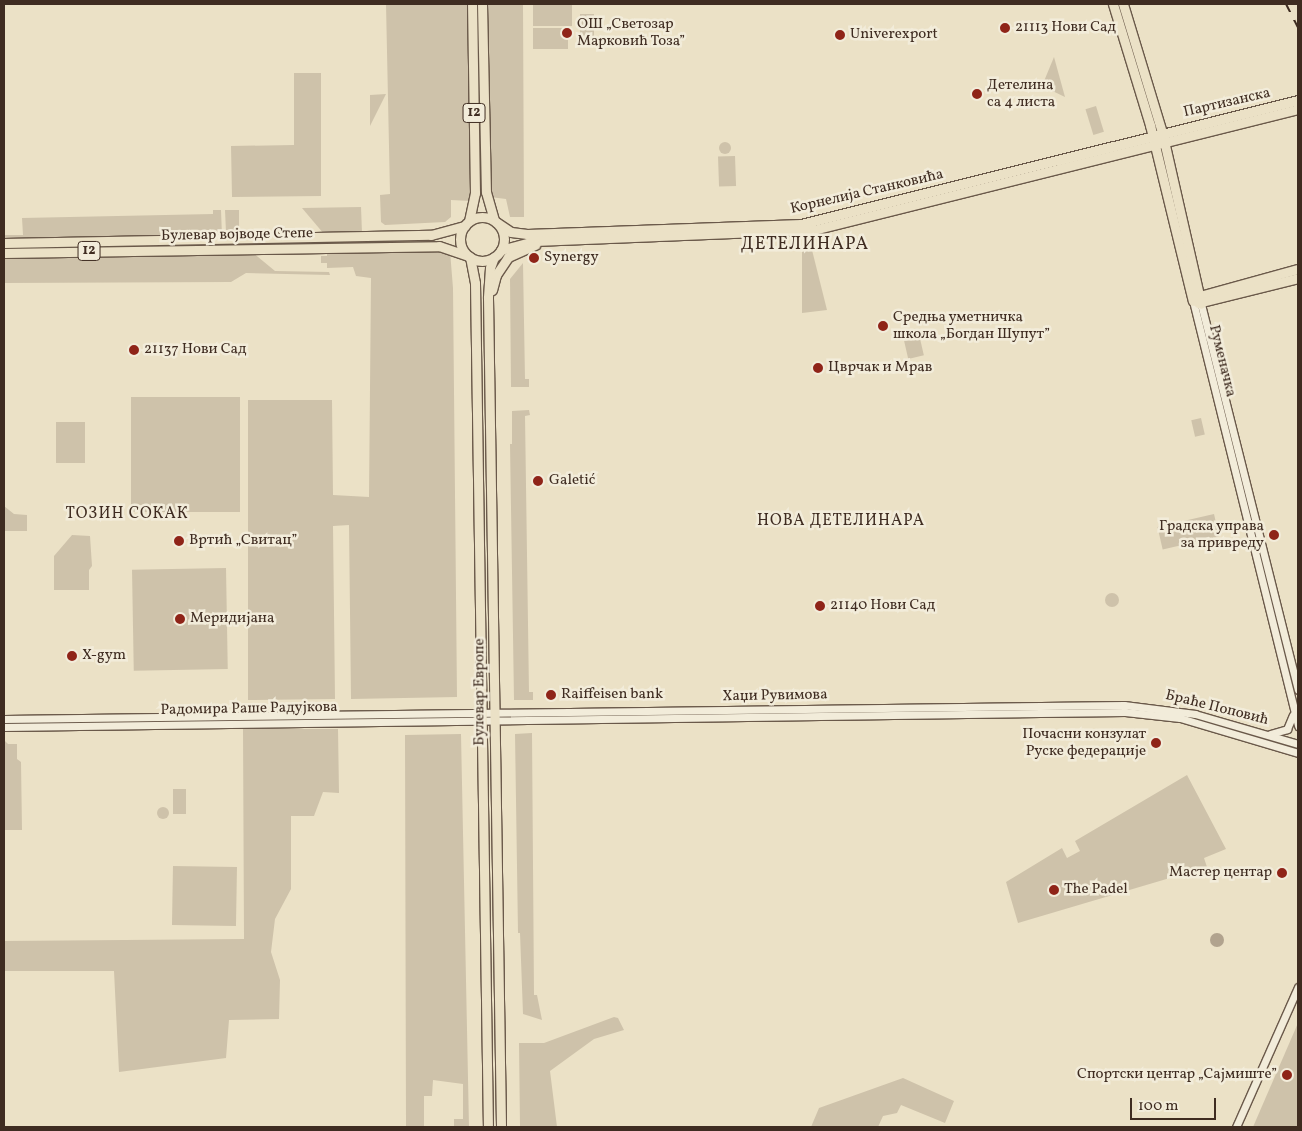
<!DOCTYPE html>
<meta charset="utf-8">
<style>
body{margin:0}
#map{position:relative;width:1302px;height:1131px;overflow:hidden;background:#ebe1c6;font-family:Vollkorn,serif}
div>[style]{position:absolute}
.green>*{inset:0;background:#cec2aa;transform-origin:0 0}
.round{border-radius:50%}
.water>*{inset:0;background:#b1a38e}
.roads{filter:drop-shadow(1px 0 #6a594a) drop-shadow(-1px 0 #6a594a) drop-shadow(0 1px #6a594a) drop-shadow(0 -1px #6a594a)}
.minor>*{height:7px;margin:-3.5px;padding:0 3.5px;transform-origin:3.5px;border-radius:3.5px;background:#f2ecda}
.major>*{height:9px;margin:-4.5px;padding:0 4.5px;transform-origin:4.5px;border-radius:4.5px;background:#ebe1c6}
.major>.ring{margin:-4.5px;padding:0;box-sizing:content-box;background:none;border:9px solid #ebe1c6;border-radius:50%}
.rail>*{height:2px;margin-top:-1px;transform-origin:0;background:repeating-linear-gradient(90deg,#3f2c21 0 9px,transparent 0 18px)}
.dots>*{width:14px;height:14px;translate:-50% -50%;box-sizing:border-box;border:2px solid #f2ecda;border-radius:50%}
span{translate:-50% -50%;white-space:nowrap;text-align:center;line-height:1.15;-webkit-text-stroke:5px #f2ecda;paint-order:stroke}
.shield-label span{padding:1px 4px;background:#f2ecda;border:1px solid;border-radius:4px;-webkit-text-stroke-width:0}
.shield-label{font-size:14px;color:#3f2c21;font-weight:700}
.poi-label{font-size:15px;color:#3f2c21}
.left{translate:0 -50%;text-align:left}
.right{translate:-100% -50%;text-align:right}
.street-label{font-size:15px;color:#3f2c21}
.neighbourhood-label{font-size:16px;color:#3f2c21;letter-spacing:1px}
.quarter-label{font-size:18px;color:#3f2c21;letter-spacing:1px}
.frame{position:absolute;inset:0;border:5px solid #3f2c21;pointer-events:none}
.scale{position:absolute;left:1130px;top:1098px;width:86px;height:22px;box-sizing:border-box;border:2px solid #3f2c21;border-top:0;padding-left:6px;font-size:15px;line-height:18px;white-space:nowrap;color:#3f2c21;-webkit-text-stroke:4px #f2ecda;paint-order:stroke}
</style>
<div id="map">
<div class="green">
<div style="clip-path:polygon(386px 4px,467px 4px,471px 201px,451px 200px,451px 217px,445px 222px,385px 225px,381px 222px,380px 195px,390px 194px)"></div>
<div style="clip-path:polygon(485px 4px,523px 4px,524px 217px,510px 217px,506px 199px,490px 197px)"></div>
<div style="left:533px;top:4px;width:39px;height:22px"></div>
<div style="left:580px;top:14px;width:14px;height:25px"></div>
<div style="left:533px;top:28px;width:35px;height:21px"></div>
<div style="clip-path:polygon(1054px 57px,1065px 97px,1042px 86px)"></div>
<div style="clip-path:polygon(294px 73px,321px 73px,321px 196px,232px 197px,231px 146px,294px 145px)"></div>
<div style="clip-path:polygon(386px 94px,370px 126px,370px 95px)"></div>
<div style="left:1096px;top:106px;width:27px;height:11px;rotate:73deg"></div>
<div class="round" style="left:719px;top:142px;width:12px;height:12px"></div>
<div style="left:735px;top:156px;width:30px;height:17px;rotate:88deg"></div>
<div style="clip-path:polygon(361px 207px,362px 233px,324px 234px,302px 208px)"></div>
<div style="clip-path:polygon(213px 210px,221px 210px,222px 236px,4px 240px,4px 235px,23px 235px,22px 218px,213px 214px)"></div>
<div style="clip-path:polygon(225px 210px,239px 210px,239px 235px,231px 236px,226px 232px)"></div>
<div style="clip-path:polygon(811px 246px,827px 310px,802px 313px,802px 247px)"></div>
<div style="clip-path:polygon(439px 248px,450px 251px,453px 288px,457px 697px,351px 699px,349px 525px,333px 526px,335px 699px,248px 700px,248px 400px,332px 400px,333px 495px,369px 497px,371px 278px,356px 276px,353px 267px,327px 268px,327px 263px,321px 263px,321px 256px,327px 256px,327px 250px)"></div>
<div style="clip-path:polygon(252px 252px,275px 271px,329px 272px,330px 275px,246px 273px,231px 282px,4px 283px,4px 258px)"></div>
<div style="clip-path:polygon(523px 263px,525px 379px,529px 379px,529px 387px,511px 387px,510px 279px)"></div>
<div style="left:918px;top:330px;width:26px;height:16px;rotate:77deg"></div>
<div style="left:240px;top:397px;width:115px;height:109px;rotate:90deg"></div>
<div style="clip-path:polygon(529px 410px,530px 415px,525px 416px,529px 692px,533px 692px,533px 700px,514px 700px,510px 444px,512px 444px,512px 411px)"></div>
<div style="left:1201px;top:418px;width:17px;height:10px;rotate:77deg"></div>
<div style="left:56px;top:422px;width:29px;height:41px"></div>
<div style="clip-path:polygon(4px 506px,14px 514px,27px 515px,27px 531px,4px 531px)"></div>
<div style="left:1214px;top:514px;width:23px;height:58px;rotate:77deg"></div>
<div style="clip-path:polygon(72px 535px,90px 536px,92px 566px,89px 570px,89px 590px,54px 590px,54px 556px)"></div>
<div style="left:226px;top:568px;width:101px;height:94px;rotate:89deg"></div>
<div class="round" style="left:1105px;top:593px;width:14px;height:14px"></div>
<div style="clip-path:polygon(243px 729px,338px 729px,339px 793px,323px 792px,314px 816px,291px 816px,291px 889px,275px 919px,271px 952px,280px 980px,279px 1019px,229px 1020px,226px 1058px,119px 1072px,114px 971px,4px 971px,4px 941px,244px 939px)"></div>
<div style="clip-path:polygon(532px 733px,534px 995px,537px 995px,542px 1020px,523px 1014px,520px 933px,518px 933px,515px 734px)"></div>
<div style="clip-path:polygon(461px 734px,469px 1127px,454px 1127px,454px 1119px,463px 1119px,463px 1084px,433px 1080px,432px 1096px,424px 1096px,424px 1127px,406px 1127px,405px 735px)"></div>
<div style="clip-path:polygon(4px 740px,8px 744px,17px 744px,17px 759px,21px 762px,22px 830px,4px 830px)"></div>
<div style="clip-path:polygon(1187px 775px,1226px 849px,1204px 858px,1207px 867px,1018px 923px,1006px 882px,1062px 848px,1067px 858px,1080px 851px,1075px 841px)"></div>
<div style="left:173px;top:789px;width:13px;height:25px"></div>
<div class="round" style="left:157px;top:807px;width:12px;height:12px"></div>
<div style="left:173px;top:866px;width:64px;height:59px;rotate:1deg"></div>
<div style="clip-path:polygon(614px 1017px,618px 1018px,624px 1030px,594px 1039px,550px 1071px,557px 1127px,520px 1127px,519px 1043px,544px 1043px)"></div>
<div style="clip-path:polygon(1298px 1023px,1298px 1127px,1253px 1127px)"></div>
<div style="clip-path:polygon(903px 1078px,954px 1101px,945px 1123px,901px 1105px,897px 1113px,883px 1116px,878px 1127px,811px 1127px,819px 1108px)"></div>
</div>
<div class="water">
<div class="round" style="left:1210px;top:933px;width:14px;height:14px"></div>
</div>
<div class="roads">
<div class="minor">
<div style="left:1193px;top:301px;width:438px;rotate:76.1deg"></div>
<div style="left:1201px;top:304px;width:398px;rotate:75.9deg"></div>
<div style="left:4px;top:719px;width:1120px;rotate:-0.72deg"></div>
<div style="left:1124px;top:705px;width:72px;rotate:7.2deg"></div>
<div style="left:1195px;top:714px;width:107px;rotate:16.2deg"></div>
<div style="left:4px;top:727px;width:1121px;rotate:-0.77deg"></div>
<div style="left:1125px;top:712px;width:55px;rotate:6.2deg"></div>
<div style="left:1180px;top:718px;width:123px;rotate:16.5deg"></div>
<div style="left:1270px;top:734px;width:18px;rotate:-16deg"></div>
<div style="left:1287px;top:729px;width:15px;rotate:-67deg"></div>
<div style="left:1236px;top:1127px;width:153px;rotate:-66.1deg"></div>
</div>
<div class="major">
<div style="left:482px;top:4px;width:188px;rotate:88.8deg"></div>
<div style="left:486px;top:192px;width:29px;rotate:74deg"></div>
<div style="left:1113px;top:4px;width:127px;rotate:73deg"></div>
<div style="left:1150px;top:125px;width:181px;rotate:76.3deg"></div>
<div style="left:1123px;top:4px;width:134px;rotate:73.1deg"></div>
<div style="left:1162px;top:132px;width:176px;rotate:77.2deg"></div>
<div class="ring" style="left:460px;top:217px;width:35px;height:35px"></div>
<div style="left:469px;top:221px;width:29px;rotate:-78deg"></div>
<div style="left:475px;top:193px;width:189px;rotate:-90.9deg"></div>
<div style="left:496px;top:222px;width:18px;rotate:34deg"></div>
<div style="left:511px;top:232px;width:16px;rotate:7deg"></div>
<div style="left:527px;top:234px;width:274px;rotate:-2.1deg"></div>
<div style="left:801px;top:224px;width:512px;rotate:-14.01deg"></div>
<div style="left:4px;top:243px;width:427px;rotate:-1.1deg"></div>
<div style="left:431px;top:235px;width:35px;rotate:-15deg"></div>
<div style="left:501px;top:250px;width:35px;rotate:-15deg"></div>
<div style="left:535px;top:241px;width:278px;rotate:-2.3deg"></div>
<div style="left:813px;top:230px;width:500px;rotate:-14deg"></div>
<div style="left:4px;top:253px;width:435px;rotate:-0.9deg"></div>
<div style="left:439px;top:246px;width:31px;rotate:19deg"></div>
<div style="left:470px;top:257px;width:26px;rotate:79deg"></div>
<div style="left:475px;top:283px;width:844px;rotate:89.12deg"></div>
<div style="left:494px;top:257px;width:12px;rotate:110deg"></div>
<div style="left:490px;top:268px;width:30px;rotate:94deg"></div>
<div style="left:488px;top:298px;width:829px;rotate:89.1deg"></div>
<div style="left:492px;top:290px;width:16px;rotate:-75deg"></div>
<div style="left:496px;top:275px;width:22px;rotate:-56deg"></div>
<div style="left:508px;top:257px;width:30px;rotate:-24deg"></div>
<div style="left:1196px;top:297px;width:106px;rotate:-15.4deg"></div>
<div style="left:1198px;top:303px;width:103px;rotate:-14deg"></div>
</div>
</div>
<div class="rail">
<div style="left:1286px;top:4px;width:27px;rotate:63deg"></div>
</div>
<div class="dots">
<div style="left:1005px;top:28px;background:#8f2418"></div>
<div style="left:567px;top:33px;background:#8f2418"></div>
<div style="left:840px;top:35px;background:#8f2418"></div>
<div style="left:977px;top:94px;background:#8f2418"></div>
<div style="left:534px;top:258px;background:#8f2418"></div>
<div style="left:883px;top:326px;background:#8f2418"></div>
<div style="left:134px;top:350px;background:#8f2418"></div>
<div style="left:818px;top:368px;background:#8f2418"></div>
<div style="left:538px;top:481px;background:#8f2418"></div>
<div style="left:1274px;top:535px;background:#8f2418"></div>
<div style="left:179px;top:541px;background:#8f2418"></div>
<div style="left:820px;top:606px;background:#8f2418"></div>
<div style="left:180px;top:619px;background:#8f2418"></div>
<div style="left:72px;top:656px;background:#8f2418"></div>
<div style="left:551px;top:695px;background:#8f2418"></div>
<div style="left:1156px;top:743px;background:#8f2418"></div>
<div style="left:1282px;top:873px;background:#8f2418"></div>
<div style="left:1054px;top:890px;background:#8f2418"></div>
<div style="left:1287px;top:1075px;background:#8f2418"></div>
</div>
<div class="shield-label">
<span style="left:474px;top:113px">12</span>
<span style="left:89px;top:251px">12</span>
</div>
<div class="poi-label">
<span class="left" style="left:577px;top:33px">ОШ „Светозар<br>Марковић Тоза”</span>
<span class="left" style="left:1015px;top:28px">21113 Нови Сад</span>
<span class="left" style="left:850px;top:35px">Univerexport</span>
<span class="left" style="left:987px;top:94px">Детелина<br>са 4 листа</span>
<span class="left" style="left:544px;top:258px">Synergy</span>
<span class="left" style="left:893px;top:326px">Средња уметничка<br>школа „Богдан Шупут”</span>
<span class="left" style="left:144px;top:350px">21137 Нови Сад</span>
<span class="left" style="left:828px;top:368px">Цврчак и Мрав</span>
<span class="left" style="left:549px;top:481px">Galetić</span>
<span class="right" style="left:1264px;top:535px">Градска управа<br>за привреду</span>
<span class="left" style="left:189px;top:541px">Вртић „Свитац”</span>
<span class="left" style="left:830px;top:606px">21140 Нови Сад</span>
<span class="left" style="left:190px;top:619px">Меридијана</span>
<span class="left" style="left:82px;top:656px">X-gym</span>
<span class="left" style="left:561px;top:695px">Raiffeisen bank</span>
<span class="right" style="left:1146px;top:743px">Почасни конзулат<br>Руске федерације</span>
<span class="right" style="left:1272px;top:873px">Мастер центар</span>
<span class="left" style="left:1064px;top:890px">The Padel</span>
<span class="right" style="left:1277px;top:1075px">Спортски центар „Сајмиште”</span>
</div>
<div class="street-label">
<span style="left:1227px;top:103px;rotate:-13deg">Партизанска</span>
<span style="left:867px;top:192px;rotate:-13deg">Корнелија Станковића</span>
<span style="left:237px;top:235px;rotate:-1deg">Булевар војводе Степе</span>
<span style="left:1222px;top:361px;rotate:76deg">Руменачка</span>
<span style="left:480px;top:692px;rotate:-90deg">Булевар Европе</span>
<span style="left:775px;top:696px;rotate:-1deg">Хаџи Рувимова</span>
<span style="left:1217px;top:708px;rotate:14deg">Браће Поповић</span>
<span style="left:249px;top:709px;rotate:-1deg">Радомира Раше Радујкова</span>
</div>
<div class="neighbourhood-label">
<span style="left:127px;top:514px">ТОЗИН СОКАК</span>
<span style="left:841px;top:521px">НОВА ДЕТЕЛИНАРА</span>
</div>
<div class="quarter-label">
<span style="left:805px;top:245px">ДЕТЕЛИНАРА</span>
</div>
<div class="frame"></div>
<div class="scale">100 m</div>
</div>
